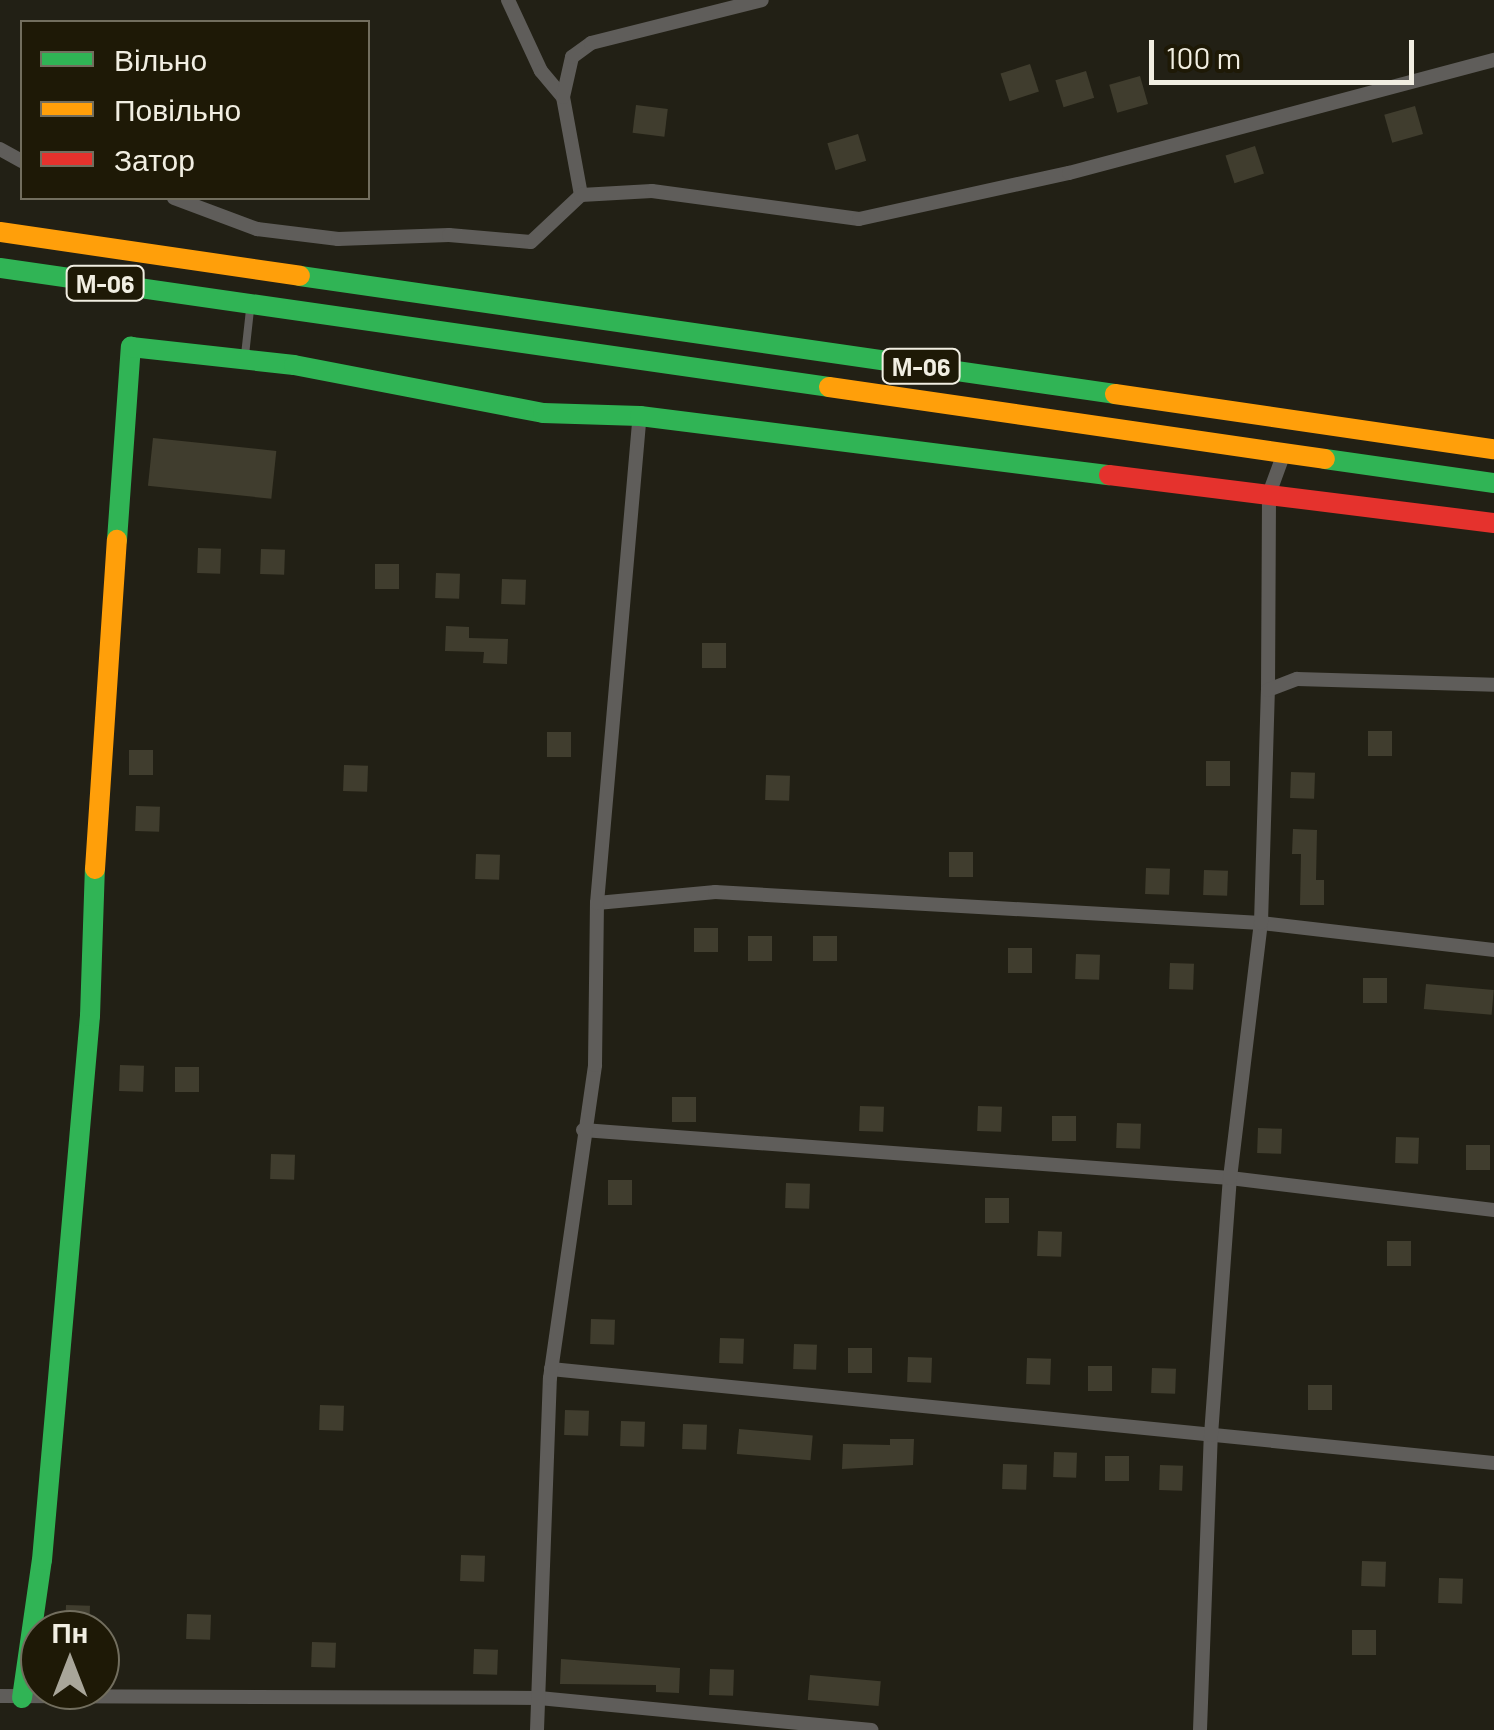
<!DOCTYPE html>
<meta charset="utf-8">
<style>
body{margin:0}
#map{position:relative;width:1494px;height:1730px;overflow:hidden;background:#222015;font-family:Barlow,sans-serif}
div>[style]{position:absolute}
.building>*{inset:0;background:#403d2e;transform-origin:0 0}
.lane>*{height:8px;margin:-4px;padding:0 4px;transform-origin:4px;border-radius:4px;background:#5f5d5a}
.street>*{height:14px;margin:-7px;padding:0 7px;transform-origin:7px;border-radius:7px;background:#5f5d5a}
.fast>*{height:20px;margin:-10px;padding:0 10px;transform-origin:10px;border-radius:10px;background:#30b455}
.slow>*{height:20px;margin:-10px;padding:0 10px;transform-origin:10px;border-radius:10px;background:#ff9f0a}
.jam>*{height:20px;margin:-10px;padding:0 10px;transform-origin:10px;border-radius:10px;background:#e5322d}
span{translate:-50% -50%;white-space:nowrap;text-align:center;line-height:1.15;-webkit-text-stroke:9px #1e1906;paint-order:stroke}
.shield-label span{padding:2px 8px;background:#1e1906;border:2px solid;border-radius:8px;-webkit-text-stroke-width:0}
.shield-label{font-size:25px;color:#f1eee2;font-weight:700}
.legend{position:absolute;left:20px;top:20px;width:350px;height:180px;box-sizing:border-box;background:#1e1906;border:2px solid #726e5e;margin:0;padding:12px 18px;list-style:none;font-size:30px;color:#f1eee2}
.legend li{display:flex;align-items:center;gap:20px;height:50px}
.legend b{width:50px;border:2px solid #726e5e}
.north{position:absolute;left:20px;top:1610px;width:100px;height:100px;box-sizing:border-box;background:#1e1906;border:2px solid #726e5e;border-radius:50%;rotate:0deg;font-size:28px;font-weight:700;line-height:40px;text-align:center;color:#f1eee2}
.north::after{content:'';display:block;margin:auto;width:35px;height:45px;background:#a9a69a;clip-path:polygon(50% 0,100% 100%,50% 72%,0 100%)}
.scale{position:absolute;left:1149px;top:40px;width:265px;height:45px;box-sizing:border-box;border:5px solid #f1eee2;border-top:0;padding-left:12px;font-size:30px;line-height:35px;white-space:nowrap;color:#f1eee2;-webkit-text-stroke:8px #1e1906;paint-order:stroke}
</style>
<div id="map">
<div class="building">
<div style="left:1030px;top:64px;width:29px;height:31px;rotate:72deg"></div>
<div style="left:1086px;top:71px;width:28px;height:32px;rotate:73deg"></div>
<div style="left:1140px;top:76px;width:29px;height:32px;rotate:74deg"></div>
<div style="left:636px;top:105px;width:32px;height:28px;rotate:7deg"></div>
<div style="left:1415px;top:106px;width:29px;height:32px;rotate:74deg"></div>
<div style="left:858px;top:134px;width:28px;height:32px;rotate:73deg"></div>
<div style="left:1255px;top:146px;width:29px;height:31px;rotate:72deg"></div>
<div style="left:153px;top:438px;width:124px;height:48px;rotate:6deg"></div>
<div style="left:198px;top:548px;width:23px;height:25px;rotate:2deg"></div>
<div style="left:261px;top:549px;width:24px;height:25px;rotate:2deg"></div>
<div style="left:375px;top:564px;width:24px;height:25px"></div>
<div style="left:436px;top:573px;width:24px;height:25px;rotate:2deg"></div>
<div style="left:502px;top:579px;width:24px;height:25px;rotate:2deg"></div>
<div style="clip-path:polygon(446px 626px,469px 627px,469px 638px,508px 639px,507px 664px,483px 663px,484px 652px,445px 651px)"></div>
<div style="left:702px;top:643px;width:24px;height:25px"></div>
<div style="left:1368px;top:731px;width:24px;height:25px"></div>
<div style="left:547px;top:732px;width:24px;height:25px"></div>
<div style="left:129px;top:750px;width:24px;height:25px"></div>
<div style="left:1206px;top:761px;width:24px;height:25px"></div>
<div style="left:344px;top:765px;width:24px;height:26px;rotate:2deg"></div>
<div style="left:1291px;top:772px;width:24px;height:26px;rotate:2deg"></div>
<div style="left:766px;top:775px;width:24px;height:25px;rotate:2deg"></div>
<div style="left:136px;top:806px;width:24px;height:25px;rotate:2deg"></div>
<div style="clip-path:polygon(1293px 829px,1317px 830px,1316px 880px,1324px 880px,1324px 905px,1300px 905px,1301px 854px,1292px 854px)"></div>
<div style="left:949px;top:852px;width:24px;height:25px"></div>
<div style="left:476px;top:854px;width:24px;height:25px;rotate:2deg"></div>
<div style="left:1146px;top:868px;width:24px;height:26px;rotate:2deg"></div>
<div style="left:1204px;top:870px;width:24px;height:25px;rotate:2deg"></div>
<div style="left:694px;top:928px;width:24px;height:24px"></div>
<div style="left:748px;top:936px;width:24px;height:25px"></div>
<div style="left:813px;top:936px;width:24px;height:25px"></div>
<div style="left:1008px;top:948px;width:24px;height:25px"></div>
<div style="left:1076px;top:954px;width:24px;height:25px;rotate:2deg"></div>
<div style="left:1170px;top:963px;width:24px;height:26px;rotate:2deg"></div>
<div style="left:1363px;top:978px;width:24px;height:25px"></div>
<div style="left:1426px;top:984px;width:68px;height:25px;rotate:5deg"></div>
<div style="left:120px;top:1065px;width:24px;height:26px;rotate:2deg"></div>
<div style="left:175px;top:1067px;width:24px;height:25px"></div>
<div style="left:672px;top:1097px;width:24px;height:25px"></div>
<div style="left:860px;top:1106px;width:24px;height:25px;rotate:2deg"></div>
<div style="left:978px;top:1106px;width:24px;height:25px;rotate:2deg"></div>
<div style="left:1052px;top:1116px;width:24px;height:25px"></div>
<div style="left:1117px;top:1123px;width:24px;height:25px;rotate:2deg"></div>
<div style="left:1258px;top:1128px;width:24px;height:25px;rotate:2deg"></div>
<div style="left:1396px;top:1137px;width:23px;height:26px;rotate:2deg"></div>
<div style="left:1466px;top:1145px;width:24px;height:25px"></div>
<div style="left:271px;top:1154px;width:24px;height:25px;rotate:2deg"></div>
<div style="left:608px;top:1180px;width:24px;height:25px"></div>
<div style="left:786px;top:1183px;width:24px;height:25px;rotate:2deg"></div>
<div style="left:985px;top:1198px;width:24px;height:25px"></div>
<div style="left:1038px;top:1231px;width:24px;height:25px;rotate:2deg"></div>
<div style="left:1387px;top:1241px;width:24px;height:25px"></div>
<div style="left:591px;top:1319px;width:24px;height:25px;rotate:2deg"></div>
<div style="left:720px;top:1338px;width:24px;height:25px;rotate:2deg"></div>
<div style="left:794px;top:1344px;width:23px;height:25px;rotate:2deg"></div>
<div style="left:848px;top:1348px;width:24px;height:25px"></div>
<div style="left:908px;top:1357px;width:24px;height:25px;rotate:2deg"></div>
<div style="left:1027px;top:1358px;width:24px;height:26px;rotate:2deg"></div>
<div style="left:1088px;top:1366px;width:24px;height:25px"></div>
<div style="left:1152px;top:1368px;width:24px;height:25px;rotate:2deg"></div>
<div style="left:1308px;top:1385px;width:24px;height:25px"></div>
<div style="left:320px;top:1405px;width:24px;height:25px;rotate:2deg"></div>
<div style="left:565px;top:1410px;width:24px;height:25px;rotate:2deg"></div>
<div style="left:621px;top:1421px;width:24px;height:25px;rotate:2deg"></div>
<div style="left:683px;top:1424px;width:24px;height:25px;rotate:2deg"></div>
<div style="left:739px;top:1429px;width:74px;height:25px;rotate:5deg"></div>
<div style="clip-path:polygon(890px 1439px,914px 1439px,913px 1465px,842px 1469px,843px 1444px,890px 1445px)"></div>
<div style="left:1054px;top:1452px;width:23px;height:25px;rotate:2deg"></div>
<div style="left:1105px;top:1456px;width:24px;height:25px"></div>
<div style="left:1003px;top:1464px;width:24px;height:25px;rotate:2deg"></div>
<div style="left:1160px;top:1465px;width:23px;height:25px;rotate:2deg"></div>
<div style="left:461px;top:1555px;width:24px;height:26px;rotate:2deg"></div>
<div style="left:1362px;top:1561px;width:24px;height:25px;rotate:2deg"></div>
<div style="left:1439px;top:1578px;width:24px;height:25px;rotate:2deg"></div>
<div style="left:66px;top:1605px;width:24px;height:25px;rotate:2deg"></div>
<div style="left:187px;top:1614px;width:24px;height:25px;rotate:2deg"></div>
<div style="left:1352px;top:1630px;width:24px;height:25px"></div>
<div style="left:312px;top:1642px;width:24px;height:25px;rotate:2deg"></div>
<div style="left:474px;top:1649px;width:24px;height:25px;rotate:2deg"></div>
<div style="clip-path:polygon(561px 1659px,680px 1668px,679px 1693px,656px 1692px,656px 1685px,560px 1684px)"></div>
<div style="left:710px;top:1669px;width:24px;height:26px;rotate:2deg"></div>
<div style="left:810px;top:1675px;width:71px;height:25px;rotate:5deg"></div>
</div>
<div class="lane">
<div style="left:245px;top:355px;width:45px;rotate:-83.7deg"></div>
</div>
<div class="street">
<div style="left:508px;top:0;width:78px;rotate:65.1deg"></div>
<div style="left:541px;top:71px;width:34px;rotate:50deg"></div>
<div style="left:0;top:149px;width:25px;rotate:29deg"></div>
<div style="left:581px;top:195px;width:100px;rotate:-100.4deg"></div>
<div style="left:563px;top:97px;width:41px;rotate:-77.3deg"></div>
<div style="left:572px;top:57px;width:24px;rotate:-36deg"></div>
<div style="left:591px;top:43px;width:176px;rotate:-14.1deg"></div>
<div style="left:174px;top:198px;width:89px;rotate:20.5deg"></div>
<div style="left:257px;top:229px;width:82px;rotate:7deg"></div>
<div style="left:338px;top:239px;width:111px;rotate:-2.1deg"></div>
<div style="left:449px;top:235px;width:82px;rotate:4.9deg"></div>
<div style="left:531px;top:242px;width:69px;rotate:-43.2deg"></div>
<div style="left:581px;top:195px;width:71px;rotate:-3.2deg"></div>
<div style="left:652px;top:191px;width:209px;rotate:7.7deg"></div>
<div style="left:859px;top:219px;width:215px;rotate:-12.4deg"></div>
<div style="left:1069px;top:173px;width:440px;rotate:-14.9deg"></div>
<div style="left:1268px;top:690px;width:196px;rotate:-89.7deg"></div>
<div style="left:1269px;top:494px;width:44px;rotate:-69.9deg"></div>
<div style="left:597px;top:903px;width:119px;rotate:-5.3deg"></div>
<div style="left:715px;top:892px;width:547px;rotate:3.25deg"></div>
<div style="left:1261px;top:923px;width:235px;rotate:6.6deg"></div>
<div style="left:583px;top:1130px;width:649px;rotate:4.24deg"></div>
<div style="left:1230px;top:1178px;width:266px;rotate:6.9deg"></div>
<div style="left:551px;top:1369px;width:948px;rotate:5.69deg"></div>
<div style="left:0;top:1696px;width:539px;rotate:0.21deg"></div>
<div style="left:539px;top:1698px;width:334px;rotate:5.5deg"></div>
<div style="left:537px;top:1730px;width:352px;rotate:-87.9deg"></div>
<div style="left:550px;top:1378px;width:316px;rotate:-81.8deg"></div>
<div style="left:595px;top:1065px;width:162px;rotate:-89.3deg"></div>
<div style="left:597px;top:903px;width:489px;rotate:-85deg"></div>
<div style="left:1200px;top:1730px;width:295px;rotate:-87.9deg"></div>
<div style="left:1211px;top:1435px;width:258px;rotate:-85.8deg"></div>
<div style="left:1230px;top:1178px;width:257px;rotate:-83.1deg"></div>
<div style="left:1261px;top:923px;width:233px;rotate:-88.3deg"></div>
<div style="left:1268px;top:690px;width:31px;rotate:-21deg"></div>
<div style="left:1297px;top:679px;width:197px;rotate:1.7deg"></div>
</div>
<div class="fast">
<div style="left:0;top:268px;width:837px;rotate:8.17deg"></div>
<div style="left:300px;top:276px;width:823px;rotate:8.24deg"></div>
<div style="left:1325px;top:459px;width:171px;rotate:8.1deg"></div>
<div style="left:117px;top:540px;width:194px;rotate:-85.9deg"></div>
<div style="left:131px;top:347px;width:164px;rotate:6.3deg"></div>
<div style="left:294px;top:365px;width:254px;rotate:10.9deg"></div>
<div style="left:543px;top:413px;width:97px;rotate:1.8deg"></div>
<div style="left:640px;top:416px;width:473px;rotate:7.2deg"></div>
<div style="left:22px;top:1698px;width:139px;rotate:-81.8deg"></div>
<div style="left:42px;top:1560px;width:546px;rotate:-84.96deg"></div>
<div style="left:90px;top:1016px;width:147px;rotate:-88.1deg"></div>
</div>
<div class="slow">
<div style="left:0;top:232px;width:303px;rotate:8.3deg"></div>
<div style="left:829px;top:387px;width:501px;rotate:8.26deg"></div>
<div style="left:1115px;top:394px;width:383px;rotate:8.3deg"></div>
<div style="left:95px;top:869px;width:330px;rotate:-86.2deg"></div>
</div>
<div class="jam">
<div style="left:1109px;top:475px;width:388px;rotate:7.1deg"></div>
</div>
<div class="shield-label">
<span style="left:105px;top:283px">М-06</span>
<span style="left:921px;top:366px">М-06</span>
</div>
<ul class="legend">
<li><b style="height:12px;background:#30b455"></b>Вільно</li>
<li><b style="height:12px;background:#ff9f0a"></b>Повільно</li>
<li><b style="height:12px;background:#e5322d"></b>Затор</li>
</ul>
<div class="north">Пн</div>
<div class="scale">100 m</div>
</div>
